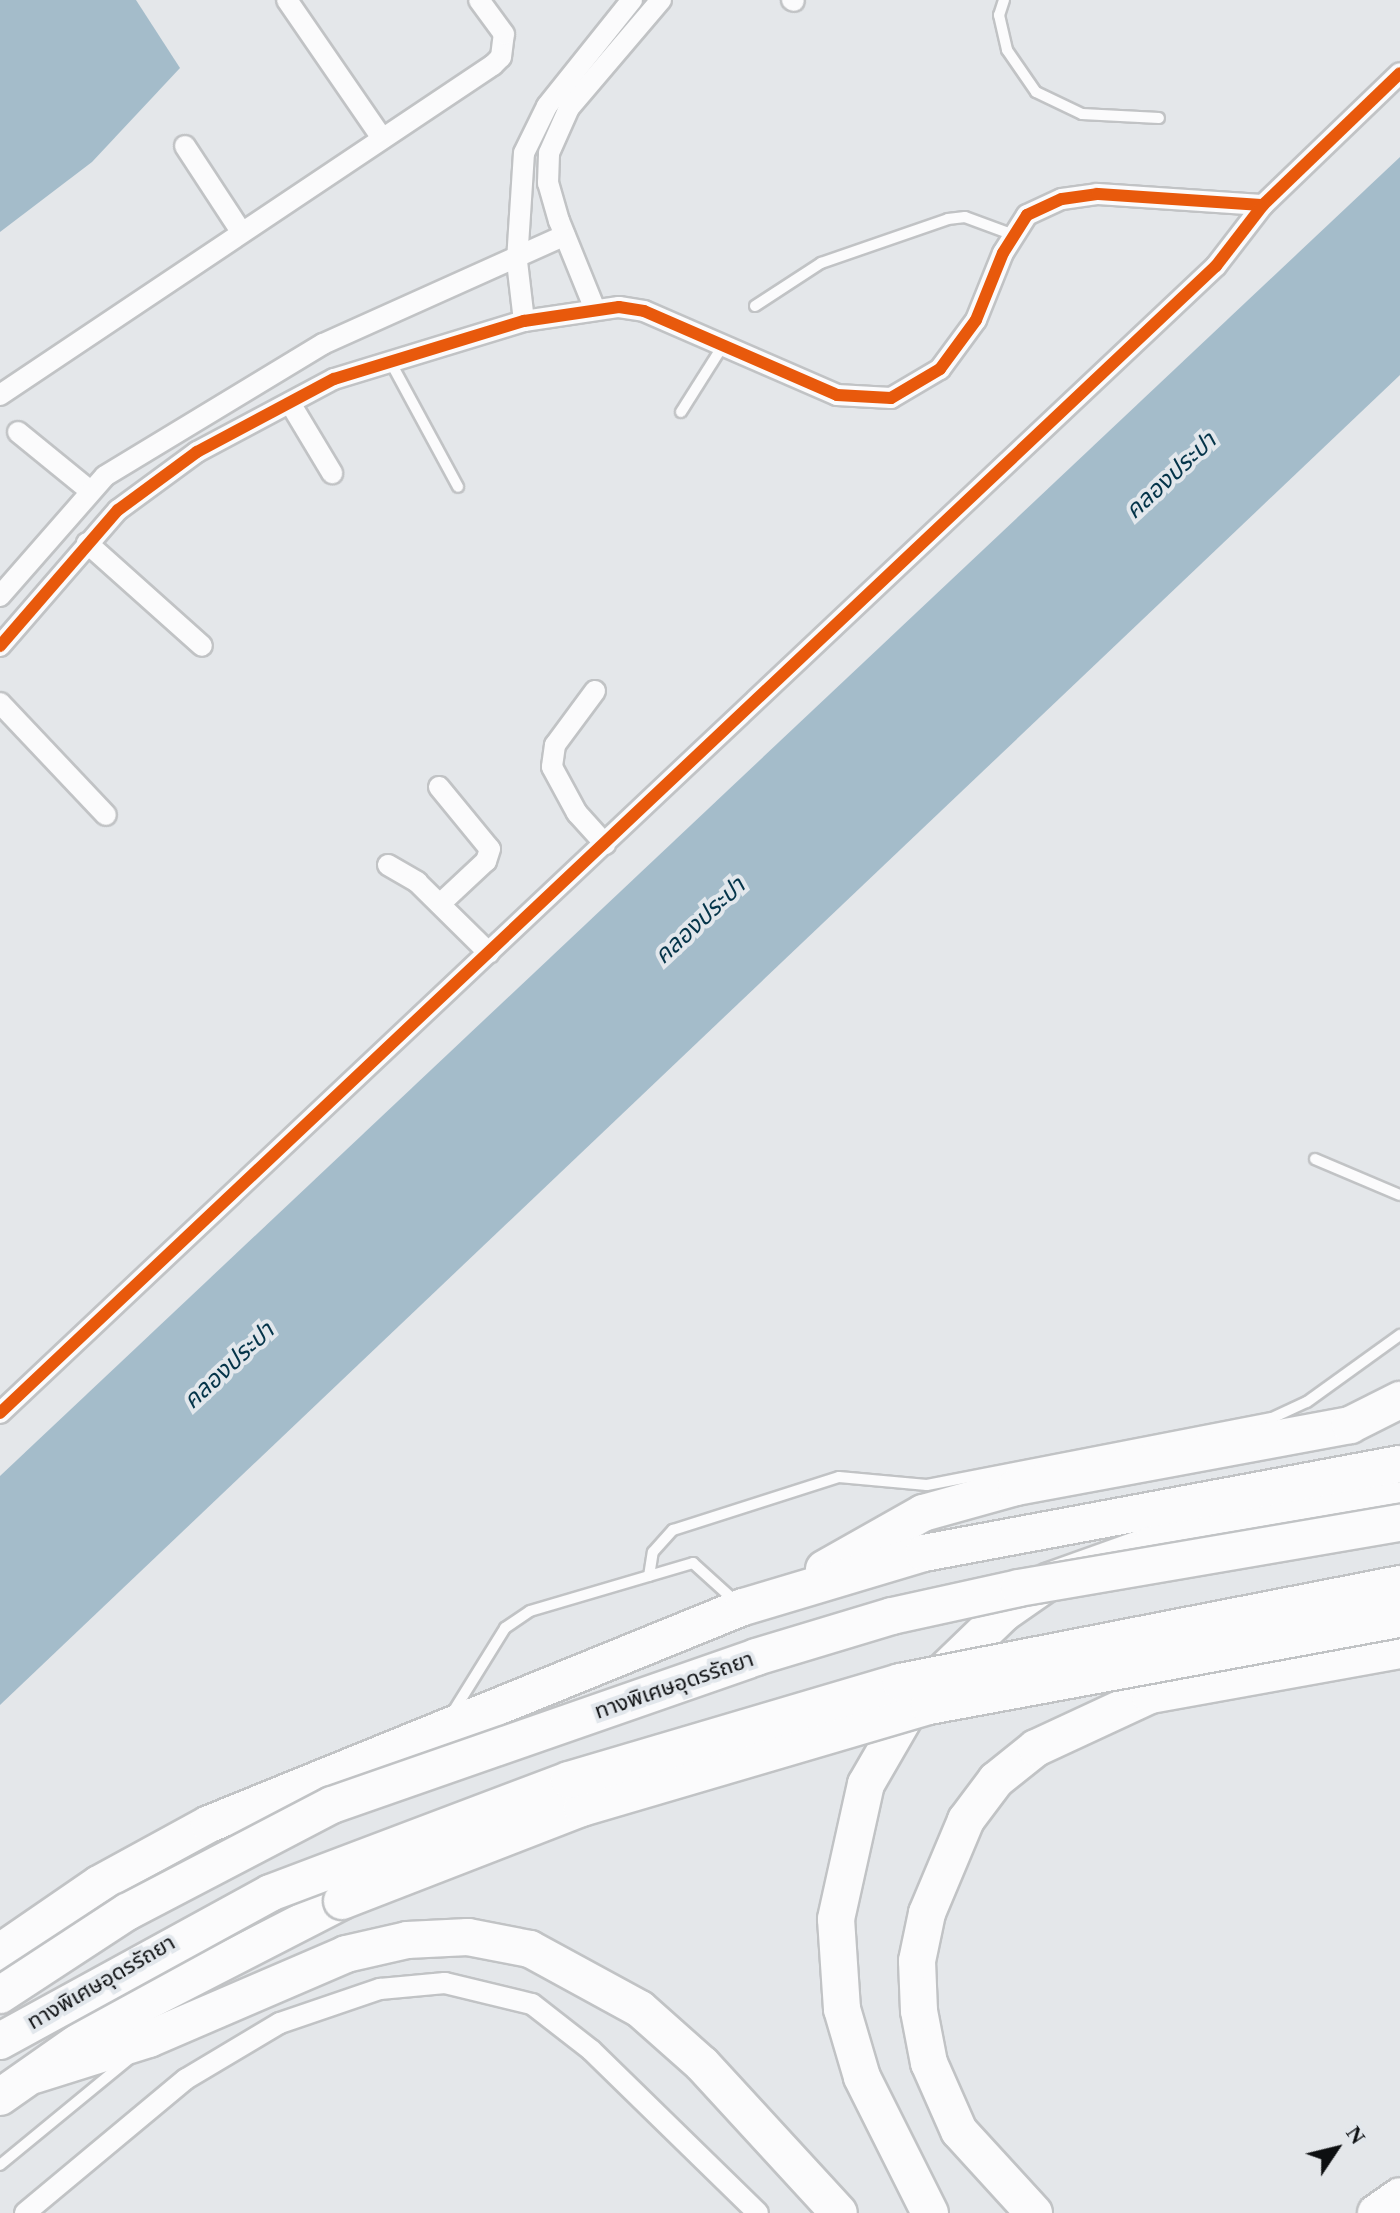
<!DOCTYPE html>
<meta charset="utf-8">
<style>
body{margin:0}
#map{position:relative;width:1400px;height:2213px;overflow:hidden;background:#e4e7ea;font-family:"Times New Roman","Noto Sans Thai",serif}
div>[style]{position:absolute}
.water>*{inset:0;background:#a4bcca}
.roads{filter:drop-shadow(2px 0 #c1c3c5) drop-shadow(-2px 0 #c1c3c5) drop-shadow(0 2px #c1c3c5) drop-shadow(0 -2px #c1c3c5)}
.service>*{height:10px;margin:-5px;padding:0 5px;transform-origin:5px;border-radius:5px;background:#fbfbfc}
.minor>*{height:20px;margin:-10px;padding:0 10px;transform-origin:10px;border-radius:10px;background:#fbfbfc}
.motorway>*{height:36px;margin:-18px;padding:0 18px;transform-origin:18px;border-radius:18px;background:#fbfbfc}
.bridges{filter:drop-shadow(2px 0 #c1c3c5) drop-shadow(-2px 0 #c1c3c5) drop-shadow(0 2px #c1c3c5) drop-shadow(0 -2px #c1c3c5)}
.motorway-bridge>*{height:36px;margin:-18px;padding:0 18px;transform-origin:18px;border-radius:18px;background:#fbfbfc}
.cycleway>*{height:12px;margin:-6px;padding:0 6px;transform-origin:6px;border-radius:6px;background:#e8590c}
span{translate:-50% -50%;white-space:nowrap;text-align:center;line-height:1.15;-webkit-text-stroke:8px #e2e7ec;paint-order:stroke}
.street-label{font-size:22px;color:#0d0f11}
.water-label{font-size:24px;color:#043449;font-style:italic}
.north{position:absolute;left:1296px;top:2109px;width:80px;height:80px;-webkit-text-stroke:6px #e2e7ec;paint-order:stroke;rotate:55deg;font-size:22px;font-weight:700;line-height:32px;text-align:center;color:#0d0f11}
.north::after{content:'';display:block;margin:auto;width:28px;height:36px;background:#0d0f11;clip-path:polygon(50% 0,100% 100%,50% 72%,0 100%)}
</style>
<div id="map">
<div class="water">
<div style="clip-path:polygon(0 0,136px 0,180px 68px,92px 162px,0 232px)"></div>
<div style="clip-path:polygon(1400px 157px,1400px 375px,0 1705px,0 1476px)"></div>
</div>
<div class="roads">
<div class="service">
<div style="left:1004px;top:0;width:16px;rotate:108deg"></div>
<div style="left:999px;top:15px;width:36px;rotate:77deg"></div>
<div style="left:1007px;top:50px;width:51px;rotate:55.4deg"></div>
<div style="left:1036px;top:92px;width:51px;rotate:25.6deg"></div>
<div style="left:1082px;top:114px;width:77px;rotate:3deg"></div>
<div style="left:755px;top:306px;width:79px;rotate:-33.1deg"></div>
<div style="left:821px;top:263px;width:134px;rotate:-19.1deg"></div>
<div style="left:948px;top:219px;width:17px;rotate:-7deg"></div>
<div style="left:965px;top:217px;width:52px;rotate:20.2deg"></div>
<div style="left:390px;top:361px;width:143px;rotate:61.6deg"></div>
<div style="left:681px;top:412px;width:80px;rotate:-57.7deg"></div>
<div style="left:1315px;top:1159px;width:92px;rotate:23deg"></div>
<div style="left:649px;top:1576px;width:24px;rotate:-81deg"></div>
<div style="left:653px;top:1552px;width:30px;rotate:-48deg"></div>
<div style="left:673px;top:1530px;width:174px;rotate:-17.7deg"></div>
<div style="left:839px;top:1477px;width:88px;rotate:5.2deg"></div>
<div style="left:927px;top:1485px;width:351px;rotate:-11deg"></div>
<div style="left:1272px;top:1418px;width:38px;rotate:-25deg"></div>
<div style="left:1307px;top:1402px;width:115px;rotate:-35.8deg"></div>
<div style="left:453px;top:1712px;width:99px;rotate:-58.2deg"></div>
<div style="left:505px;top:1628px;width:30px;rotate:-34deg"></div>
<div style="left:530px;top:1611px;width:170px;rotate:-16.4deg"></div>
<div style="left:693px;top:1563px;width:57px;rotate:42.1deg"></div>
<div style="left:0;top:2165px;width:166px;rotate:-39.4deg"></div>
</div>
<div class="minor">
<div style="left:287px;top:0;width:168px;rotate:55.5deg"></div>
<div style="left:792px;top:0;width:2px;rotate:27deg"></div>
<div style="left:185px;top:146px;width:100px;rotate:56.8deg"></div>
<div style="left:594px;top:307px;width:93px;rotate:-112.1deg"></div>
<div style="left:559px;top:221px;width:40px;rotate:-106deg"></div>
<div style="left:548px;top:183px;width:30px;rotate:-88deg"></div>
<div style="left:549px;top:153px;width:49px;rotate:-66deg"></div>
<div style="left:569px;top:108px;width:142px;rotate:-49.6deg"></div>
<div style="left:524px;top:321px;width:60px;rotate:-96.7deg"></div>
<div style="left:517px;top:261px;width:108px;rotate:-86.3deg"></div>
<div style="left:524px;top:153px;width:52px;rotate:-63.9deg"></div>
<div style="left:547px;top:106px;width:136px;rotate:-51.3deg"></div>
<div style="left:0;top:395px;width:593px;rotate:-33.8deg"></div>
<div style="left:493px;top:65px;width:11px;rotate:-45deg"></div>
<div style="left:501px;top:57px;width:23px;rotate:-83deg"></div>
<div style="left:504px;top:34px;width:42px;rotate:-126.3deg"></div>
<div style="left:290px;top:403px;width:82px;rotate:59deg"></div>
<div style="left:18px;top:432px;width:92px;rotate:39.2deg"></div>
<div style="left:87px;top:543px;width:154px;rotate:41.8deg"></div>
<div style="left:0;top:596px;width:159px;rotate:-48.8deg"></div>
<div style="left:105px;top:476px;width:255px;rotate:-31.2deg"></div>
<div style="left:323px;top:344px;width:265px;rotate:-24.2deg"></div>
<div style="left:0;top:646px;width:180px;rotate:-49.1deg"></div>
<div style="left:118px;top:510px;width:98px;rotate:-36.3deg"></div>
<div style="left:197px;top:452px;width:155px;rotate:-28.1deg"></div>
<div style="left:334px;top:379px;width:199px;rotate:-17deg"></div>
<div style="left:524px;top:321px;width:96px;rotate:-8.4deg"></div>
<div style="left:619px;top:307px;width:25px;rotate:9deg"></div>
<div style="left:644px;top:311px;width:210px;rotate:23.5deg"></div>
<div style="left:837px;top:395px;width:54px;rotate:3.2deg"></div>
<div style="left:891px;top:398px;width:57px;rotate:-30.6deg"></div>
<div style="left:940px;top:369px;width:61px;rotate:-53.7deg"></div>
<div style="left:976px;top:320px;width:72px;rotate:-68.1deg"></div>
<div style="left:1003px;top:253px;width:45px;rotate:-57.7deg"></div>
<div style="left:1027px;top:215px;width:38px;rotate:-25deg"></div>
<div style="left:1062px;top:199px;width:35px;rotate:-8deg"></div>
<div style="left:1097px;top:194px;width:166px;rotate:3.8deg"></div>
<div style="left:1263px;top:205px;width:190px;rotate:-43.9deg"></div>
<div style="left:595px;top:691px;width:67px;rotate:126.5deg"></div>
<div style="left:555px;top:745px;width:22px;rotate:98deg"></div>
<div style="left:552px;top:767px;width:52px;rotate:61.5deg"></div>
<div style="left:577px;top:813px;width:42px;rotate:47.9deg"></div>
<div style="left:0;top:703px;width:154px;rotate:46.6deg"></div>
<div style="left:439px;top:787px;width:80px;rotate:50.6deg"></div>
<div style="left:490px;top:849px;width:13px;rotate:108deg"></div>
<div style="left:486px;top:861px;width:63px;rotate:136.9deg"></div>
<div style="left:388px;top:865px;width:34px;rotate:30deg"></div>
<div style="left:417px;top:882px;width:101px;rotate:44.6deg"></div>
<div style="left:0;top:1413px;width:1672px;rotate:-43.33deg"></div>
<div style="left:1216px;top:266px;width:77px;rotate:-52.4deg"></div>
<div style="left:25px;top:2213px;width:209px;rotate:-39.8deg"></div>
<div style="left:186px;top:2079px;width:109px;rotate:-30.8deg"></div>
<div style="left:280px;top:2023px;width:106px;rotate:-18.8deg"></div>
<div style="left:380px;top:1989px;width:65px;rotate:-5.3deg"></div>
<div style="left:445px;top:1983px;width:89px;rotate:13.6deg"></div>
<div style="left:532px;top:2004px;width:75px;rotate:37.9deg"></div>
<div style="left:591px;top:2050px;width:233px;rotate:44.3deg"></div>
</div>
<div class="motorway">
<div style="left:824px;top:1569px;width:114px;rotate:-29.5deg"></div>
<div style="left:923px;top:1513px;width:97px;rotate:-15.6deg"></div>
<div style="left:1016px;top:1487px;width:340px;rotate:-10.5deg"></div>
<div style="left:1350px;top:1425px;width:56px;rotate:-26.6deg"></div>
<div style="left:0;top:1952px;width:120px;rotate:-34.5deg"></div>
<div style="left:99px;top:1884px;width:125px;rotate:-28.6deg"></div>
<div style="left:209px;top:1824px;width:576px;rotate:-22.12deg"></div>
<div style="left:743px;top:1607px;width:189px;rotate:-16.6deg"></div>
<div style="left:924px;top:1553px;width:484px;rotate:-10.6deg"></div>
<div style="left:34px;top:2075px;width:121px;rotate:-17.4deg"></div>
<div style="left:149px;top:2039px;width:215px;rotate:-23.3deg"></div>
<div style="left:346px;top:1954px;width:63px;rotate:-12.9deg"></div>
<div style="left:407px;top:1940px;width:61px;rotate:-2.8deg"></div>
<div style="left:468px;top:1937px;width:63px;rotate:11deg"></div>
<div style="left:530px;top:1949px;width:125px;rotate:28.6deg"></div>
<div style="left:640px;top:2009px;width:83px;rotate:41.6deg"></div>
<div style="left:702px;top:2064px;width:202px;rotate:47.4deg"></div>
<div style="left:0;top:2097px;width:131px;rotate:-35deg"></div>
<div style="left:107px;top:2022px;width:264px;rotate:-27.2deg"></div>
<div style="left:930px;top:2213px;width:152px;rotate:-116.6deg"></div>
<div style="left:862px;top:2077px;width:71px;rotate:-106.4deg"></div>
<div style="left:842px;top:2009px;width:90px;rotate:-93.8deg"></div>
<div style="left:836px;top:1919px;width:138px;rotate:-77.5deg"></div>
<div style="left:866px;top:1784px;width:98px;rotate:-60deg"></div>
<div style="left:915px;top:1699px;width:124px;rotate:-44deg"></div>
<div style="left:1004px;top:1613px;width:56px;rotate:-34.8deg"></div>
<div style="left:1050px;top:1581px;width:107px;rotate:-19.6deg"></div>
<div style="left:1151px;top:1545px;width:253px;rotate:-10.2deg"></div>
<div style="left:1034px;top:2213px;width:111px;rotate:-132.4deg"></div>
<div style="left:959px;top:2131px;width:74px;rotate:-113.8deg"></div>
<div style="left:929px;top:2063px;width:53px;rotate:-100.9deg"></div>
<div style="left:919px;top:2011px;width:50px;rotate:-92.3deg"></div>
<div style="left:917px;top:1961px;width:49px;rotate:-78.2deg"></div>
<div style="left:927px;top:1913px;width:101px;rotate:-67.2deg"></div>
<div style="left:966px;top:1820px;width:50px;rotate:-53.1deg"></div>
<div style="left:996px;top:1780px;width:51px;rotate:-38.7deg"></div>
<div style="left:1036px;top:1748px;width:126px;rotate:-24.9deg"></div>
<div style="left:1150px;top:1695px;width:254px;rotate:-10.2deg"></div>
<div style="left:1376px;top:2213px;width:29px;rotate:-35deg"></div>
</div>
</div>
<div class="bridges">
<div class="motorway-bridge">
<div style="left:342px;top:1901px;width:257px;rotate:-21.2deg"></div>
<div style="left:582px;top:1808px;width:362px;rotate:-16.4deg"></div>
<div style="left:929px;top:1706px;width:479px;rotate:-10.5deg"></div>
<div style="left:0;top:1995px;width:152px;rotate:-33.2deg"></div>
<div style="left:127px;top:1912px;width:231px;rotate:-27.6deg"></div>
<div style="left:332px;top:1805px;width:449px;rotate:-19.2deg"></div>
<div style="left:756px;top:1657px;width:142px;rotate:-16.8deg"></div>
<div style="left:892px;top:1616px;width:130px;rotate:-12.4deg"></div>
<div style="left:1019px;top:1588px;width:387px;rotate:-9.7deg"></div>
<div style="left:0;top:2041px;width:308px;rotate:-28.7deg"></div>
<div style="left:270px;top:1893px;width:320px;rotate:-20.7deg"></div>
<div style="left:569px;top:1780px;width:345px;rotate:-16.5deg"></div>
<div style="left:900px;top:1682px;width:510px;rotate:-11.09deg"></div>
</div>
</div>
<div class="cycleway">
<div style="left:0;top:646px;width:180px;rotate:-49.1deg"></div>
<div style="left:118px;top:510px;width:98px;rotate:-36.3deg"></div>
<div style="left:197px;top:452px;width:155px;rotate:-28.1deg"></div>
<div style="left:334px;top:379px;width:199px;rotate:-17deg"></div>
<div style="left:524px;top:321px;width:96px;rotate:-8.4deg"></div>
<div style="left:619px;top:307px;width:25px;rotate:9deg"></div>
<div style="left:644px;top:311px;width:210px;rotate:23.5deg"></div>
<div style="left:837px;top:395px;width:54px;rotate:3.2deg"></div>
<div style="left:891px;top:398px;width:57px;rotate:-30.6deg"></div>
<div style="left:940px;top:369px;width:61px;rotate:-53.7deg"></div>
<div style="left:976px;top:320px;width:72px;rotate:-68.1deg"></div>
<div style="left:1003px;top:253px;width:45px;rotate:-57.7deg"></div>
<div style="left:1027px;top:215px;width:38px;rotate:-25deg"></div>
<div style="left:1062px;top:199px;width:35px;rotate:-8deg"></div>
<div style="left:1097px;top:194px;width:166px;rotate:3.8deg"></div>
<div style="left:1263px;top:205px;width:190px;rotate:-43.9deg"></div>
<div style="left:0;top:1413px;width:1672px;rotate:-43.33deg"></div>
<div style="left:1216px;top:266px;width:77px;rotate:-52.4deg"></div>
</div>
<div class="street-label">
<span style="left:674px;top:1685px;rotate:-19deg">ทางพิเศษอุดรรัถยา</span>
<span style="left:101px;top:1982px;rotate:-30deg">ทางพิเศษอุดรรัถยา</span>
</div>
<div class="water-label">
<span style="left:1171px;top:476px;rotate:-43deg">คลองประปา</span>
<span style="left:700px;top:921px;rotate:-43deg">คลองประปา</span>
<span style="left:229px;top:1366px;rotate:-43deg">คลองประปา</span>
</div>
<div class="north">N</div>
</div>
